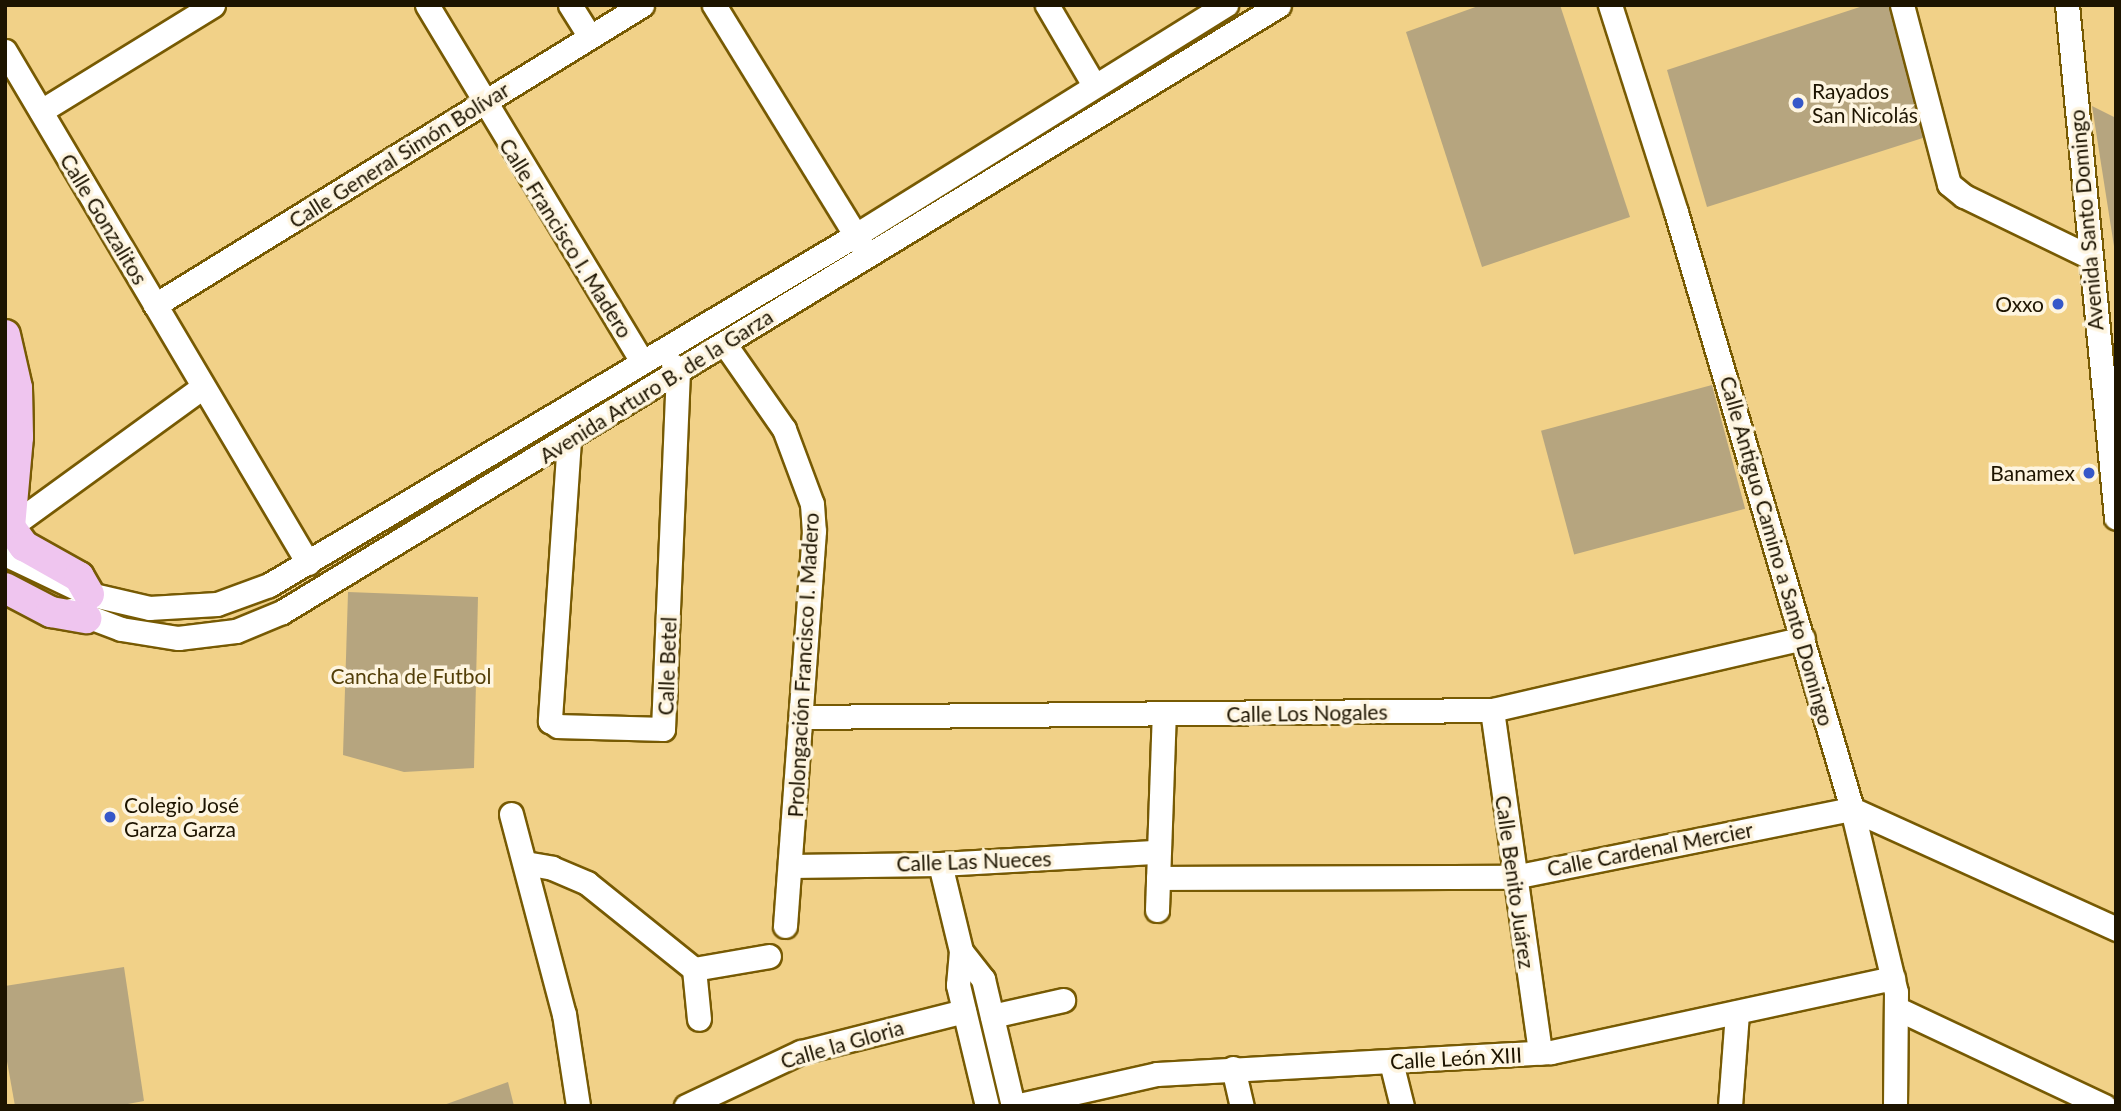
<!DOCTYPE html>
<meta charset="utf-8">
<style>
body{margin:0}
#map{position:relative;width:2121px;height:1111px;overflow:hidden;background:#f1d188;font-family:Lato,sans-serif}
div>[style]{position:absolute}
.green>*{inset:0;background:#b6a57f;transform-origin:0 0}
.roads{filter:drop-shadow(2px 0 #775a03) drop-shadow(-2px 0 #775a03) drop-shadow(0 2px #775a03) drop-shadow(0 -2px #775a03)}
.minor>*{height:23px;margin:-11.5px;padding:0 11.5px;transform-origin:11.5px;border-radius:11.5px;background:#fff}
.major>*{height:30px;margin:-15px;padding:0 15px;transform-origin:15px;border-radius:15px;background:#efc5ef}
.dots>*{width:19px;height:19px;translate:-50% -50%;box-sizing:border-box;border:4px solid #fef5e0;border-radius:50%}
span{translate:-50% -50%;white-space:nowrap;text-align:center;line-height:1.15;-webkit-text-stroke:7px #fef5e0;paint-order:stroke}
.poi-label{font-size:21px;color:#1d1400}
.left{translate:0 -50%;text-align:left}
.right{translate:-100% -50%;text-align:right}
.street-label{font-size:21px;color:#1d1400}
.park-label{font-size:21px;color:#523e08}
.frame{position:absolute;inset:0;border:7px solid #1d1400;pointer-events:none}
</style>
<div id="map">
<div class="green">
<div style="clip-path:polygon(1481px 5px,1560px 5px,1630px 217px,1482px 267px,1406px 32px)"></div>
<div style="clip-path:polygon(1866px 5px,1891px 5px,1929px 136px,1707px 207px,1667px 70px)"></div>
<div style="clip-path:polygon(2092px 106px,2116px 118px,2116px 259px)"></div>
<div style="left:1712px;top:385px;width:128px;height:177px;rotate:75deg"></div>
<div style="clip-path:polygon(348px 592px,478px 597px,474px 768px,404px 772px,343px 755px)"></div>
<div style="clip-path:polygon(124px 967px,144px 1101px,117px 1106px,15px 1106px,5px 1050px,5px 986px)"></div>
<div style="clip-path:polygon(508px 1082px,514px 1106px,441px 1106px)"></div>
</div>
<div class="roads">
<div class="minor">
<div style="left:427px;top:5px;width:416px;rotate:58.9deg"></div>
<div style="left:570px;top:5px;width:36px;rotate:58deg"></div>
<div style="left:714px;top:5px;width:284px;rotate:58.4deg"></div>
<div style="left:1047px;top:5px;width:93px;rotate:59.6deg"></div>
<div style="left:1610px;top:5px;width:217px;rotate:72.3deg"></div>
<div style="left:1676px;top:212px;width:622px;rotate:73.57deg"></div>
<div style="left:1852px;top:809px;width:188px;rotate:76.5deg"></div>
<div style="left:1896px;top:992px;width:114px;rotate:90.5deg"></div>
<div style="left:1902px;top:5px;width:185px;rotate:75.3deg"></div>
<div style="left:1949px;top:184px;width:19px;rotate:39deg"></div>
<div style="left:1964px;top:196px;width:138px;rotate:25.8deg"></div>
<div style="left:2067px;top:5px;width:515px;rotate:84.54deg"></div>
<div style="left:5px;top:51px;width:595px;rotate:59.38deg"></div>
<div style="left:41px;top:111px;width:202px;rotate:-31.6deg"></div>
<div style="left:155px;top:305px;width:572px;rotate:-31.63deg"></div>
<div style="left:724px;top:343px;width:105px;rotate:55.1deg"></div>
<div style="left:784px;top:429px;width:80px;rotate:69.5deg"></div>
<div style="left:812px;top:504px;width:27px;rotate:86deg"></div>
<div style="left:814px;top:531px;width:396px;rotate:94.2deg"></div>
<div style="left:569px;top:440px;width:282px;rotate:93.9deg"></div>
<div style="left:550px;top:721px;width:9px;rotate:32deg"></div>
<div style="left:558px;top:726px;width:105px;rotate:1.6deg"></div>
<div style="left:663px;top:729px;width:355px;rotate:-87.6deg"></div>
<div style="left:678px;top:374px;width:10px;rotate:-119deg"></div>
<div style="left:10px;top:527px;width:238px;rotate:-36deg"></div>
<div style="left:5px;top:554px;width:93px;rotate:25.5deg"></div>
<div style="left:89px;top:594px;width:62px;rotate:13.1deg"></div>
<div style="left:149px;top:608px;width:68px;rotate:-3.4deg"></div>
<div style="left:217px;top:604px;width:55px;rotate:-20.1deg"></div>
<div style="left:269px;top:585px;width:683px;rotate:-30.81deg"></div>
<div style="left:856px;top:235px;width:436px;rotate:-31.9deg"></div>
<div style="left:71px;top:610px;width:53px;rotate:20.8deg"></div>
<div style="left:121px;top:629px;width:58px;rotate:9deg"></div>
<div style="left:178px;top:638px;width:58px;rotate:-6.9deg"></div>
<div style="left:236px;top:631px;width:50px;rotate:-22.4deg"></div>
<div style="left:282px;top:612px;width:1167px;rotate:-31.33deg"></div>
<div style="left:1492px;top:710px;width:346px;rotate:82deg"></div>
<div style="left:802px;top:717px;width:690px;rotate:-0.58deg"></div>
<div style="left:1492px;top:710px;width:319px;rotate:-13deg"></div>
<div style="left:511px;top:814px;width:207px;rotate:75.2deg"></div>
<div style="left:564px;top:1014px;width:93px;rotate:81.3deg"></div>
<div style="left:525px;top:863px;width:27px;rotate:10deg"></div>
<div style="left:552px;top:868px;width:38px;rotate:23deg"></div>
<div style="left:587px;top:883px;width:137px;rotate:38.8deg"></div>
<div style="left:940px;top:864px;width:89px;rotate:76.4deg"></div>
<div style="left:961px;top:951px;width:34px;rotate:95deg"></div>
<div style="left:958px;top:985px;width:124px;rotate:76.5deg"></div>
<div style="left:790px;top:866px;width:150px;rotate:-0.8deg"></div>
<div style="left:940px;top:864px;width:218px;rotate:-3.2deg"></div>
<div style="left:1158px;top:878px;width:356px;rotate:-0.2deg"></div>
<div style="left:1514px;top:877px;width:345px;rotate:-11.4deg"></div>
<div style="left:1852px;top:809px;width:290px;rotate:24.4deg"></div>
<div style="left:1157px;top:910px;width:196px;rotate:-88deg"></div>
<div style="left:961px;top:951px;width:36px;rotate:52deg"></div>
<div style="left:983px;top:979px;width:130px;rotate:76.7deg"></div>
<div style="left:694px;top:969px;width:76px;rotate:-9.8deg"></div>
<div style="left:694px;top:969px;width:50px;rotate:84.3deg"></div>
<div style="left:1898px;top:1009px;width:228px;rotate:25.2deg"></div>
<div style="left:992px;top:1016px;width:73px;rotate:-12.7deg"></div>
<div style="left:1391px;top:1062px;width:45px;rotate:76deg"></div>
<div style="left:1233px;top:1068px;width:39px;rotate:77deg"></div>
<div style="left:686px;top:1106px;width:127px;rotate:-25.2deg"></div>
<div style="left:801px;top:1052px;width:168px;rotate:-14.1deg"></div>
<div style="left:1015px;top:1106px;width:146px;rotate:-12.7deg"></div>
<div style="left:1157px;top:1074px;width:395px;rotate:-3.2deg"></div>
<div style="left:1551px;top:1052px;width:350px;rotate:-12.2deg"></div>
<div style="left:1730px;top:1106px;width:94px;rotate:-85.7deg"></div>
</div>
<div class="major">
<div style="left:5px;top:335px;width:54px;rotate:77.2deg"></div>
<div style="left:17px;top:388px;width:49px;rotate:88.8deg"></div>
<div style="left:18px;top:437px;width:90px;rotate:95.1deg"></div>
<div style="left:10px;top:527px;width:24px;rotate:54deg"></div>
<div style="left:24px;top:546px;width:63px;rotate:29.4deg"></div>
<div style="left:79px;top:577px;width:20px;rotate:60deg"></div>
<div style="left:5px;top:588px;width:52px;rotate:27.6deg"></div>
<div style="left:51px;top:612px;width:36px;rotate:10deg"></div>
</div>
</div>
<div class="dots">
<div style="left:1798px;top:103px;background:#3658c9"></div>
<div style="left:2058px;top:304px;background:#3658c9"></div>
<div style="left:2089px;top:473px;background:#3658c9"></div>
<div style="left:110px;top:817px;background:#3658c9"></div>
</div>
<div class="poi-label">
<span class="left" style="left:1812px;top:103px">Rayados<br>San Nicolás</span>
<span class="right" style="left:2044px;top:304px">Oxxo</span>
<span class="right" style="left:2075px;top:473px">Banamex</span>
<span class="left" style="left:124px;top:817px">Colegio José<br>Garza Garza</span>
</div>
<div class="street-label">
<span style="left:399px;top:155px;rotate:-32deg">Calle General Simón Bolívar</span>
<span style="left:104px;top:219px;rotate:59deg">Calle Gonzalitos</span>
<span style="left:2086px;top:220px;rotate:-95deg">Avenida Santo Domingo</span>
<span style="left:566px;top:238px;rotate:58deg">Calle Francisco I. Madero</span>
<span style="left:656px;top:386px;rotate:-32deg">Avenida Arturo B. de la Garza</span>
<span style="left:1777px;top:551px;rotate:74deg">Calle Antiguo Camino a Santo Domingo</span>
<span style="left:803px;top:665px;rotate:-87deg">Prolongación Francisco I. Madero</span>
<span style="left:667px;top:666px;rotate:-88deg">Calle Betel</span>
<span style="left:1307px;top:713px;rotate:-1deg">Calle Los Nogales</span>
<span style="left:1650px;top:849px;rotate:-11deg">Calle Cardenal Mercier</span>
<span style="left:974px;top:861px;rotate:-2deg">Calle Las Nueces</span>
<span style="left:1515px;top:882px;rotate:82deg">Calle Benito Juárez</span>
<span style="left:842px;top:1044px;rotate:-16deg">Calle la Gloria</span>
<span style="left:1456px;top:1058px;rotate:-3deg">Calle León XIII</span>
</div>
<div class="park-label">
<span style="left:411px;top:676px">Cancha de Futbol</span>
</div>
<div class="frame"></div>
</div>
